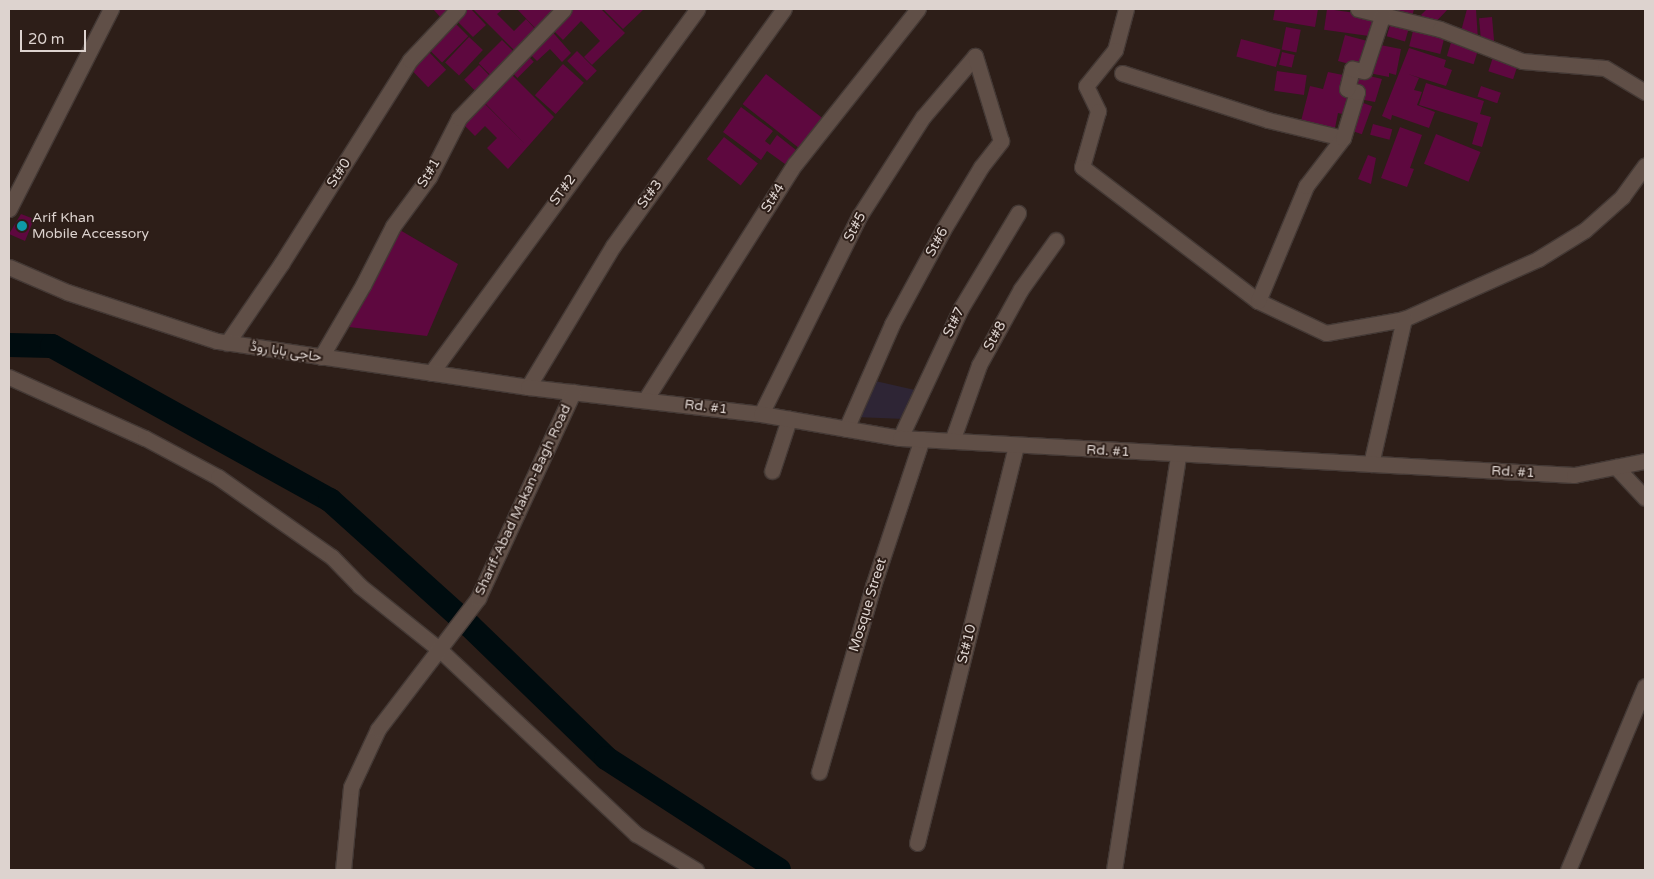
<!DOCTYPE html>
<meta charset="utf-8">
<style>
body{margin:0}
#map{position:relative;width:1654px;height:879px;overflow:hidden;background:#2d1e18;font-family:"Varela Round",Vazirmatn,sans-serif}
div>[style]{position:absolute}
.commercial>*{inset:0;background:#2e2535}
.canal>*{height:24px;margin:-12px;padding:0 12px;transform-origin:12px;border-radius:12px;background:#000c0f}
.building>*{inset:0;background:#5e083f;transform-origin:0 0}
.roads{filter:drop-shadow(1px 0 #443935) drop-shadow(-1px 0 #443935) drop-shadow(0 1px #443935) drop-shadow(0 -1px #443935)}
.street>*{height:15px;margin:-7.5px;padding:0 7.5px;transform-origin:7.5px;border-radius:7.5px;background:#604f47}
.secondary>*{height:15px;margin:-7.5px;padding:0 7.5px;transform-origin:7.5px;border-radius:7.5px;background:#604f47}
.dots>*{width:14px;height:14px;translate:-50% -50%;box-sizing:border-box;border:2px solid #2d1e18;border-radius:50%}
span{translate:-50% -50%;white-space:nowrap;text-align:center;line-height:1.15;-webkit-text-stroke:4px #2d1e18;paint-order:stroke}
.street-label{font-size:14px;color:#ddd3cf}
.poi-label{font-size:14px;color:#ddd3cf}
.left{translate:0 -50%;text-align:left}
.frame{position:absolute;inset:0;border:10px solid #ddd3cf;pointer-events:none}
.scale{position:absolute;left:20px;top:30px;width:66px;height:22px;box-sizing:border-box;border:2px solid #ddd3cf;border-top:0;padding-left:6px;font-size:15px;line-height:18px;white-space:nowrap;color:#ddd3cf;-webkit-text-stroke:4px #2d1e18;paint-order:stroke}
</style>
<div id="map">
<div class="commercial">
<div style="clip-path:polygon(871px 380px,915px 390px,905px 419px,855px 417px)"></div>
</div>
<div class="canal">
<div style="left:9px;top:345px;width:43px;rotate:1.3deg"></div>
<div style="left:52px;top:346px;width:318px;rotate:29deg"></div>
<div style="left:330px;top:500px;width:188px;rotate:42deg"></div>
<div style="left:470px;top:626px;width:190px;rotate:44.1deg"></div>
<div style="left:606px;top:758px;width:206px;rotate:32.9deg"></div>
</div>
<div class="building">
<div style="clip-path:polygon(433px 9px,453px 9px,442px 19px)"></div>
<div style="clip-path:polygon(462px 9px,471px 9px,486px 25px,473px 37px,453px 17px)"></div>
<div style="clip-path:polygon(473px 9px,503px 9px,497px 14px,514px 31px,526px 19px,536px 30px,515px 51px)"></div>
<div style="clip-path:polygon(517px 9px,558px 9px,536px 29px)"></div>
<div style="clip-path:polygon(568px 9px,601px 9px,625px 33px,592px 65px,584px 57px,600px 41px,581px 21px,563px 40px,550px 27px)"></div>
<div style="clip-path:polygon(603px 9px,644px 9px,623px 29px)"></div>
<div style="clip-path:polygon(1275px 9px,1318px 9px,1315px 27px,1273px 20px)"></div>
<div style="left:1327px;top:9px;width:49px;height:21px;rotate:8deg"></div>
<div style="clip-path:polygon(1387px 9px,1414px 9px,1412px 17px)"></div>
<div style="clip-path:polygon(1427px 9px,1448px 9px,1432px 26px,1421px 15px)"></div>
<div style="clip-path:polygon(1467px 9px,1476px 9px,1478px 40px,1460px 35px)"></div>
<div style="left:1492px;top:17px;width:25px;height:13px;rotate:85deg"></div>
<div style="left:1392px;top:18px;width:19px;height:19px;rotate:16deg"></div>
<div style="left:452px;top:20px;width:23px;height:37px;rotate:45deg"></div>
<div style="left:1415px;top:23px;width:32px;height:24px;rotate:14deg"></div>
<div style="left:1286px;top:27px;width:15px;height:23px;rotate:11deg"></div>
<div style="clip-path:polygon(549px 28px,571px 53px,562px 62px,550px 49px,537px 61px,527px 51px)"></div>
<div style="left:1345px;top:35px;width:23px;height:27px;rotate:15deg"></div>
<div style="left:1453px;top:36px;width:28px;height:21px;rotate:17deg"></div>
<div style="left:469px;top:37px;width:19px;height:35px;rotate:43deg"></div>
<div style="left:1241px;top:39px;width:41px;height:18px;rotate:15deg"></div>
<div style="left:502px;top:40px;width:21px;height:33px;rotate:45deg"></div>
<div style="clip-path:polygon(1375px 44px,1401px 49px,1396px 75px,1389px 73px,1389px 77px,1369px 73px)"></div>
<div style="clip-path:polygon(1409px 48px,1446px 60px,1444px 67px,1452px 70px,1446px 86px,1408px 74px,1419px 78px,1414px 90px,1422px 92px,1417px 105px,1435px 112px,1429px 128px,1392px 115px,1391px 120px,1382px 116px)"></div>
<div style="left:426px;top:49px;width:29px;height:25px;rotate:46deg"></div>
<div style="left:577px;top:51px;width:28px;height:14px;rotate:45deg"></div>
<div style="left:1282px;top:52px;width:13px;height:13px;rotate:13deg"></div>
<div style="left:526px;top:54px;width:11px;height:23px;rotate:45deg"></div>
<div style="left:1493px;top:57px;width:26px;height:15px;rotate:18deg"></div>
<div style="left:563px;top:64px;width:28px;height:42px;rotate:42deg"></div>
<div style="left:479px;top:65px;width:20px;height:21px;rotate:45deg"></div>
<div style="left:1277px;top:71px;width:30px;height:20px;rotate:8deg"></div>
<div style="clip-path:polygon(509px 72px,554px 117px,508px 169px,487px 148px,497px 138px,485px 126px,475px 136px,460px 121px,481px 100px,525px 144px,481px 99px)"></div>
<div style="clip-path:polygon(1328px 72px,1348px 76px,1352px 94px,1347px 115px,1338px 113px,1335px 128px,1301px 121px,1310px 86px,1323px 89px)"></div>
<div style="clip-path:polygon(1353px 72px,1382px 79px,1375px 102px,1359px 99px,1350px 86px)"></div>
<div style="left:766px;top:74px;width:71px;height:38px;rotate:38deg"></div>
<div style="clip-path:polygon(1426px 83px,1484px 101px,1480px 114px,1491px 117px,1482px 147px,1472px 144px,1478px 123px,1419px 105px)"></div>
<div style="left:1481px;top:86px;width:21px;height:11px;rotate:19deg"></div>
<div style="left:1358px;top:101px;width:15px;height:30px;rotate:20deg"></div>
<div style="clip-path:polygon(741px 107px,773px 131px,765px 141px,770px 145px,777px 135px,796px 150px,785px 164px,767px 151px,761px 160px,723px 132px)"></div>
<div style="left:1373px;top:124px;width:20px;height:11px;rotate:15deg"></div>
<div style="clip-path:polygon(1400px 127px,1422px 135px,1410px 168px,1414px 169px,1407px 187px,1381px 178px)"></div>
<div style="left:1436px;top:134px;width:48px;height:32px;rotate:22deg"></div>
<div style="left:724px;top:137px;width:43px;height:28px;rotate:38deg"></div>
<div style="clip-path:polygon(1368px 155px,1376px 158px,1371px 184px,1358px 179px)"></div>
<div style="clip-path:polygon(21px 214px,34px 219px,25px 241px,9px 234px)"></div>
<div style="clip-path:polygon(393px 226px,458px 264px,427px 336px,340px 326px)"></div>
</div>
<div class="roads">
<div class="street">
<div style="left:1126px;top:9px;width:42px;rotate:105deg"></div>
<div style="left:1115px;top:50px;width:46px;rotate:128.9deg"></div>
<div style="left:1086px;top:86px;width:28px;rotate:64deg"></div>
<div style="left:1098px;top:111px;width:58px;rotate:105.9deg"></div>
<div style="left:1082px;top:167px;width:221px;rotate:37.3deg"></div>
<div style="left:1258px;top:301px;width:75px;rotate:25.2deg"></div>
<div style="left:1326px;top:333px;width:79px;rotate:-10.2deg"></div>
<div style="left:1404px;top:319px;width:147px;rotate:-24.1deg"></div>
<div style="left:1538px;top:259px;width:55px;rotate:-31.7deg"></div>
<div style="left:1585px;top:230px;width:50px;rotate:-41.7deg"></div>
<div style="left:1622px;top:197px;width:39px;rotate:-54deg"></div>
<div style="left:1358px;top:9px;width:84px;rotate:13.7deg"></div>
<div style="left:1440px;top:29px;width:88px;rotate:21.3deg"></div>
<div style="left:1522px;top:61px;width:83px;rotate:4.8deg"></div>
<div style="left:1605px;top:68px;width:47px;rotate:31deg"></div>
<div style="left:1122px;top:73px;width:153px;rotate:17.8deg"></div>
<div style="left:1268px;top:120px;width:77px;rotate:13.5deg"></div>
<div style="left:9px;top:209px;width:225px;rotate:-63deg"></div>
<div style="left:1258px;top:301px;width:125px;rotate:-67.3deg"></div>
<div style="left:1306px;top:186px;width:61px;rotate:-52.4deg"></div>
<div style="left:1343px;top:138px;width:48px;rotate:-73.1deg"></div>
<div style="left:1357px;top:92px;width:10px;rotate:-163deg"></div>
<div style="left:1347px;top:89px;width:21px;rotate:-76deg"></div>
<div style="left:1352px;top:69px;width:12px;rotate:9deg"></div>
<div style="left:1364px;top:71px;width:60px;rotate:-71.6deg"></div>
<div style="left:227px;top:343px;width:96px;rotate:-55.6deg"></div>
<div style="left:281px;top:264px;width:241px;rotate:-57.7deg"></div>
<div style="left:410px;top:60px;width:70px;rotate:-46.7deg"></div>
<div style="left:321px;top:357px;width:83px;rotate:-59.7deg"></div>
<div style="left:363px;top:285px;width:66px;rotate:-63deg"></div>
<div style="left:393px;top:226px;width:61px;rotate:-53.7deg"></div>
<div style="left:429px;top:177px;width:66px;rotate:-63deg"></div>
<div style="left:459px;top:118px;width:151px;rotate:-46.1deg"></div>
<div style="left:431px;top:373px;width:451px;rotate:-53.8deg"></div>
<div style="left:9px;top:377px;width:149px;rotate:24.2deg"></div>
<div style="left:145px;top:438px;width:83px;rotate:28.1deg"></div>
<div style="left:218px;top:477px;width:139px;rotate:35.1deg"></div>
<div style="left:332px;top:557px;width:40px;rotate:46deg"></div>
<div style="left:360px;top:586px;width:102px;rotate:38.7deg"></div>
<div style="left:440px;top:650px;width:269px;rotate:43.2deg"></div>
<div style="left:636px;top:834px;width:70px;rotate:31deg"></div>
<div style="left:528px;top:387px;width:165px;rotate:-58.9deg"></div>
<div style="left:613px;top:246px;width:292px;rotate:-54.2deg"></div>
<div style="left:645px;top:400px;width:280px;rotate:-57.6deg"></div>
<div style="left:795px;top:164px;width:198px;rotate:-51.6deg"></div>
<div style="left:761px;top:414px;width:222px;rotate:-63.6deg"></div>
<div style="left:860px;top:215px;width:117px;rotate:-57.3deg"></div>
<div style="left:923px;top:117px;width:80px;rotate:-49.6deg"></div>
<div style="left:846px;top:429px;width:115px;rotate:-66.3deg"></div>
<div style="left:892px;top:324px;width:107px;rotate:-61.5deg"></div>
<div style="left:943px;top:230px;width:74px;rotate:-58.9deg"></div>
<div style="left:981px;top:167px;width:33px;rotate:-52deg"></div>
<div style="left:1001px;top:141px;width:89px;rotate:-107deg"></div>
<div style="left:900px;top:438px;width:144px;rotate:-64.9deg"></div>
<div style="left:961px;top:308px;width:111px;rotate:-59deg"></div>
<div style="left:952px;top:441px;width:81px;rotate:-70.4deg"></div>
<div style="left:979px;top:365px;width:87px;rotate:-61.1deg"></div>
<div style="left:1021px;top:289px;width:60px;rotate:-54.5deg"></div>
<div style="left:1371px;top:464px;width:149px;rotate:-77.2deg"></div>
<div style="left:1616px;top:467px;width:42px;rotate:46.9deg"></div>
<div style="left:772px;top:471px;width:55px;rotate:-71.9deg"></div>
<div style="left:819px;top:772px;width:194px;rotate:-73.8deg"></div>
<div style="left:873px;top:586px;width:155px;rotate:-71.6deg"></div>
<div style="left:917px;top:843px;width:409px;rotate:-76deg"></div>
<div style="left:1114px;top:870px;width:420px;rotate:-81.2deg"></div>
<div style="left:1568px;top:870px;width:199px;rotate:-67.3deg"></div>
</div>
<div class="secondary">
<div style="left:9px;top:267px;width:63px;rotate:23.3deg"></div>
<div style="left:67px;top:292px;width:158px;rotate:18.1deg"></div>
<div style="left:217px;top:341px;width:314px;rotate:8.4deg"></div>
<div style="left:528px;top:387px;width:235px;rotate:6.6deg"></div>
<div style="left:761px;top:414px;width:141px;rotate:9.8deg"></div>
<div style="left:900px;top:438px;width:675px;rotate:3.14deg"></div>
<div style="left:1574px;top:475px;width:72px;rotate:-11.2deg"></div>
<div style="left:343px;top:870px;width:83px;rotate:-84.5deg"></div>
<div style="left:351px;top:787px;width:64px;rotate:-65deg"></div>
<div style="left:378px;top:729px;width:165px;rotate:-52.6deg"></div>
<div style="left:478px;top:598px;width:227px;rotate:-65.2deg"></div>
</div>
</div>
<div class="dots">
<div style="left:22px;top:226px;background:#0f9aa8"></div>
</div>
<div class="street-label">
<span style="left:339px;top:173px;rotate:-57deg">St#0</span>
<span style="left:429px;top:173px;rotate:-59deg">St#1</span>
<span style="left:563px;top:190px;rotate:-54deg">ST#2</span>
<span style="left:650px;top:194px;rotate:-54deg">St#3</span>
<span style="left:773px;top:198px;rotate:-58deg">St#4</span>
<span style="left:855px;top:227px;rotate:-62deg">St#5</span>
<span style="left:937px;top:242px;rotate:-61deg">St#6</span>
<span style="left:954px;top:322px;rotate:-64deg">St#7</span>
<span style="left:995px;top:336px;rotate:-61deg">St#8</span>
<span style="left:286px;top:352px;rotate:9deg">حاجی بابا روڈ</span>
<span style="left:706px;top:407px;rotate:7deg">Rd. #1</span>
<span style="left:1108px;top:451px;rotate:3deg">Rd. #1</span>
<span style="left:1513px;top:472px;rotate:3deg">Rd. #1</span>
<span style="left:523px;top:500px;rotate:-65deg">Sharif-Abad Makan-Bagh Road</span>
<span style="left:868px;top:605px;rotate:-73deg">Mosque Street</span>
<span style="left:967px;top:644px;rotate:-76deg">St#10</span>
</div>
<div class="poi-label">
<span class="left" style="left:32px;top:226px">Arif Khan<br>Mobile Accessory</span>
</div>
<div class="frame"></div>
<div class="scale">20 m</div>
</div>
